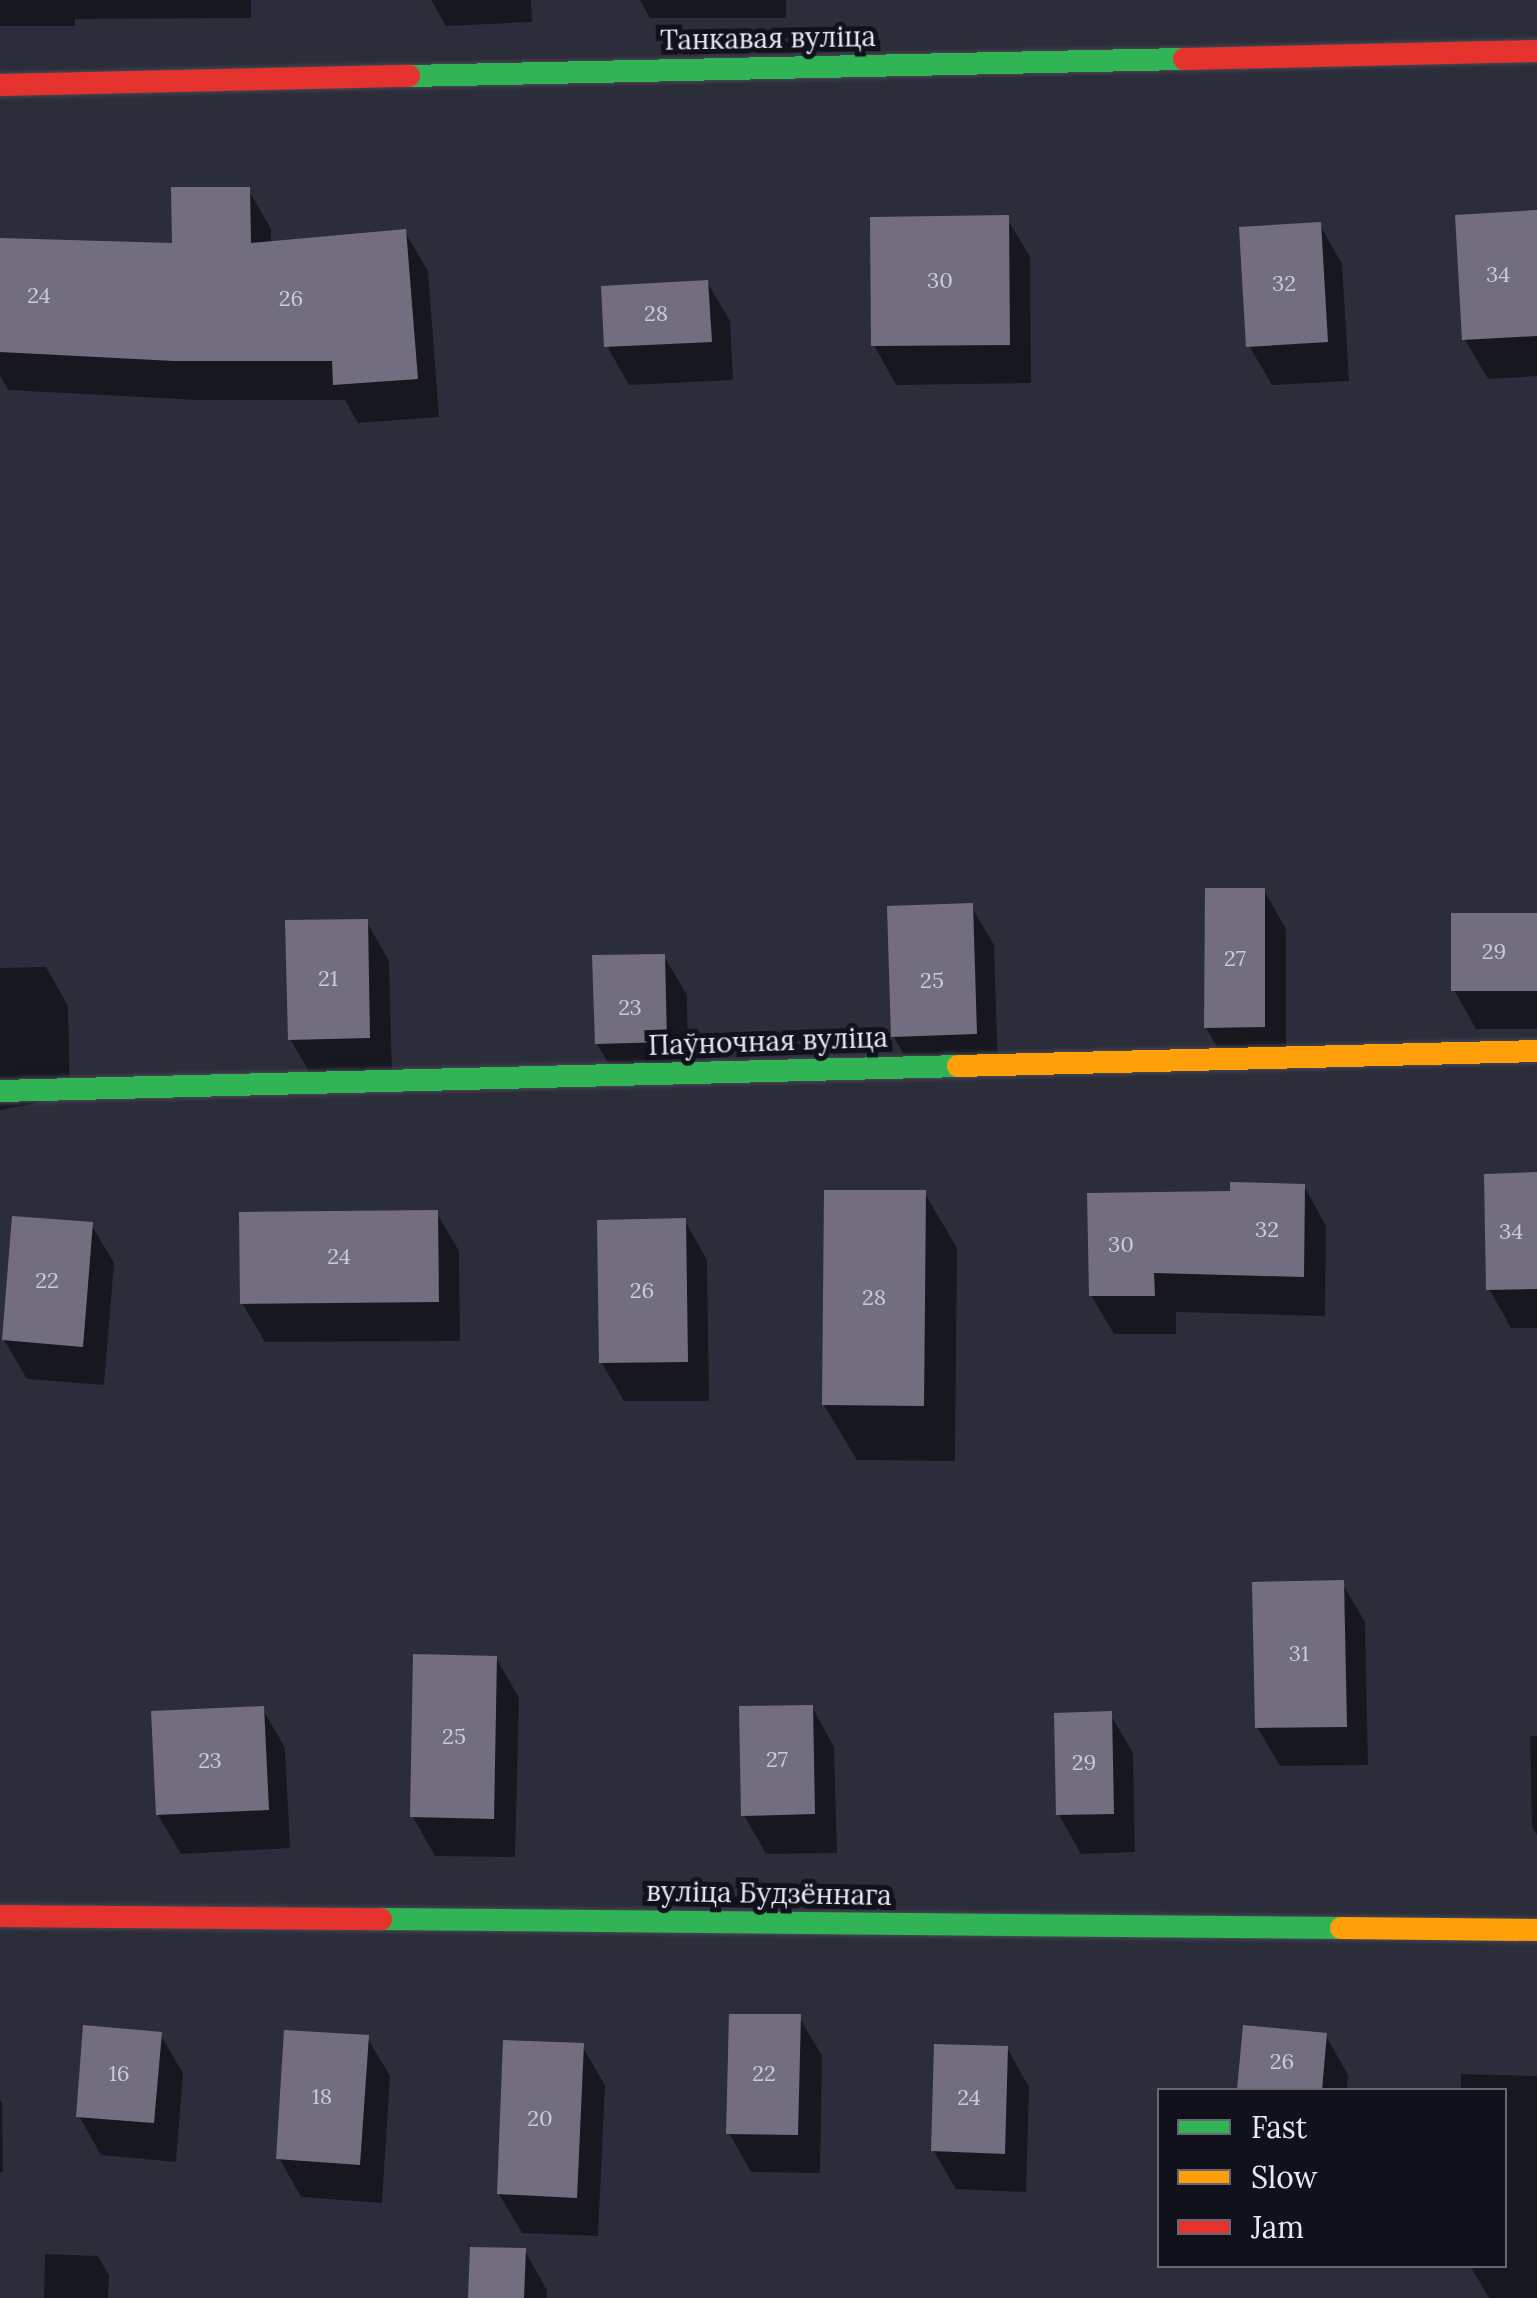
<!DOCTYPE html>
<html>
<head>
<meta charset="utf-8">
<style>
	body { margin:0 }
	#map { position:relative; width:1537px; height:2298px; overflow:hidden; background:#2c2d3a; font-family:Lora,serif }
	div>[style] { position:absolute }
	.shadow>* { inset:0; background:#0007 }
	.building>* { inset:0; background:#736e7f }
	.roads { filter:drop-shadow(0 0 2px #474854) drop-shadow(0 0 2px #474854) }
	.fast>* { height:22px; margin:-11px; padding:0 11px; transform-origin:11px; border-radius:11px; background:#30b455 }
	.slow>* { height:22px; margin:-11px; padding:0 11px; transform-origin:11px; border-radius:11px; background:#ff9f0a }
	.jam>* { height:22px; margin:-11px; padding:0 11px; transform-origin:11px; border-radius:11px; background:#e5322d }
	span { translate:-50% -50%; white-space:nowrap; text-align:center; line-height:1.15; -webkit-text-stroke:10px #11111c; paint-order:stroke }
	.number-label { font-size:22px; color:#c9cada }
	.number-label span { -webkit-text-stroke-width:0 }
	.street-label { font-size:28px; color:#e6e8f8 }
	.legend { position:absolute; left:1157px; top:2088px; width:350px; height:180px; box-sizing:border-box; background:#11111c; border:2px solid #666774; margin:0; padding:12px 18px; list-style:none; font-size:30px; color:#e6e8f8 }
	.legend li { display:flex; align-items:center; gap:20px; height:50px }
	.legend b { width:50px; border:2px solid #666774 }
</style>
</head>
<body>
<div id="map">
	<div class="shadow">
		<i style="clip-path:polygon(0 0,251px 0,251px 18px,75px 19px,75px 26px,0 26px)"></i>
		<i style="clip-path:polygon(431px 0,531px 0,532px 22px,446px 26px)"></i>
		<i style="clip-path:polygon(640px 0,786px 0,786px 18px,650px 18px)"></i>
		<i style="clip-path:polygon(248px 189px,271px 229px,271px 244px,405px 232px,428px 271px,439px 417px,358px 423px,345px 400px,197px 400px,8px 390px,0 375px,0 240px,174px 246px)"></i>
		<i style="clip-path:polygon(1537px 213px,1537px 376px,1488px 379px,1465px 340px)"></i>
		<i style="clip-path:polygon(1007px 218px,1030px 257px,1031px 383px,896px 385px,874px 345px)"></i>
		<i style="clip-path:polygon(1320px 225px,1342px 264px,1349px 381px,1272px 385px,1249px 346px)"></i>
		<i style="clip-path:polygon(707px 282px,730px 321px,733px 380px,629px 385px,607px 346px)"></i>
		<i style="clip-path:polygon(1264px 890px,1286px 929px,1286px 1065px,1229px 1067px,1206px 1028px)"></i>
		<i style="clip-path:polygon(971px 906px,994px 945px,998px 1073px,916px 1075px,893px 1036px)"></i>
		<i style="clip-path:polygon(1537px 916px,1537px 1029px,1476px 1029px,1454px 990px)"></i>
		<i style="clip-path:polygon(367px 922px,389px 961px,392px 1076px,313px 1078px,290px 1039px)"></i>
		<i style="clip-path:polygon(664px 956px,687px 995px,688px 1081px,620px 1083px,597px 1044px)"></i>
		<i style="clip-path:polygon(46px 967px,68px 1006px,70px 1097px,0 1110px,0 968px)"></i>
		<i style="clip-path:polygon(1537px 1175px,1537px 1328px,1511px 1328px,1489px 1289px)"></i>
		<i style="clip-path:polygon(1304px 1186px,1326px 1226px,1325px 1316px,1176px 1312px,1176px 1334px,1114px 1334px,1091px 1295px,1232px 1194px)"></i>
		<i style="clip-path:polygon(924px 1192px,957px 1248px,955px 1461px,857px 1460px,824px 1405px)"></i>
		<i style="clip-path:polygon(436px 1212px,459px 1251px,460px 1341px,265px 1342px,242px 1303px)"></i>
		<i style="clip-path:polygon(685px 1221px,707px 1260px,709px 1401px,624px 1401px,601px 1362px)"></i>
		<i style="clip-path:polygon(91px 1224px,114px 1263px,104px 1385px,27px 1379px,4px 1340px)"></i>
		<i style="clip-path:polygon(1342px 1583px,1365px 1622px,1368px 1765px,1280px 1766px,1257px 1727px)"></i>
		<i style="clip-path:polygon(496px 1658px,519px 1698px,515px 1857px,435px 1856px,413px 1817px)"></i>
		<i style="clip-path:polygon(812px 1707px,834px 1747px,837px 1853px,766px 1854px,744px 1815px)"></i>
		<i style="clip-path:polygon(262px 1708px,285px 1748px,290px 1848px,181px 1854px,158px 1815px)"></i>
		<i style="clip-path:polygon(1110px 1714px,1133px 1753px,1135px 1852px,1081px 1854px,1059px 1815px)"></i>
		<i style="clip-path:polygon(1530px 1736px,1537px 1736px,1537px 1835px,1532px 1827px)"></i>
		<i style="clip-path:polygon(799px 2017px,822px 2056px,820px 2173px,751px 2172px,729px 2133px)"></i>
		<i style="clip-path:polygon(1245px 2028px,1326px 2036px,1348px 2075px,1347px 2090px,1239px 2090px)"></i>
		<i style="clip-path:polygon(160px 2034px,183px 2073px,176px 2162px,101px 2155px,79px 2116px)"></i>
		<i style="clip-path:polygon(367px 2037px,390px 2076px,382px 2203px,301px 2197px,279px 2158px)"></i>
		<i style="clip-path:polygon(582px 2046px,605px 2085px,598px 2236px,522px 2233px,499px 2194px)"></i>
		<i style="clip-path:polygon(1007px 2048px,1029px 2087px,1026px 2192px,956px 2189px,933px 2150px)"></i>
		<i style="clip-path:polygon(1461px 2074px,1537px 2076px,1537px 2298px,1489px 2298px,1470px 2266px,1504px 2266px,1504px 2090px,1461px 2090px)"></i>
		<i style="clip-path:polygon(0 2100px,2px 2103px,3px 2172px,0 2172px)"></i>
		<i style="clip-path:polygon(525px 2251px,547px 2290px,547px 2298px,471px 2298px)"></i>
		<i style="clip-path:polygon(45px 2254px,98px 2256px,109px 2275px,108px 2298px,44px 2298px)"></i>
	</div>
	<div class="building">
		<i style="clip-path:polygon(171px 187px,250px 187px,251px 243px,406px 229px,418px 379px,333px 385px,332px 361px,174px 361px,0 352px,0 238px,172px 243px)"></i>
		<i style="clip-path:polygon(1537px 210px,1537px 336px,1462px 340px,1455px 215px)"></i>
		<i style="clip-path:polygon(1009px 215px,1010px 345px,871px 346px,870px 217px)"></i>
		<i style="clip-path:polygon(1321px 222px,1328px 342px,1246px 347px,1239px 227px)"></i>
		<i style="clip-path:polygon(708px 280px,712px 342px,604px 347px,601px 286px)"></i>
		<i style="clip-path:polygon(1205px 888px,1265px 888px,1265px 1027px,1204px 1028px)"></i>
		<i style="clip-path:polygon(973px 903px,977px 1034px,891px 1037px,887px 906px)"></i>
		<i style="clip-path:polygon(1451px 913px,1537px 913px,1537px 991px,1451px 991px)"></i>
		<i style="clip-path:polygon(368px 919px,370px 1038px,288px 1040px,285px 920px)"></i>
		<i style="clip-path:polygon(665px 954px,667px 1042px,595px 1044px,592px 955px)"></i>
		<i style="clip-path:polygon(1537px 1172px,1537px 1289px,1486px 1290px,1484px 1174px)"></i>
		<i style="clip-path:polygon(1230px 1182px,1305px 1184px,1304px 1277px,1154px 1273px,1155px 1296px,1089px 1296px,1087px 1193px,1230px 1191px)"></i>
		<i style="clip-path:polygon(824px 1190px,926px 1190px,924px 1406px,822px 1405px)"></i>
		<i style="clip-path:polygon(438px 1210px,439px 1302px,240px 1304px,239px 1212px)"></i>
		<i style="clip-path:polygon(12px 1216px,93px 1222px,83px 1347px,2px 1340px)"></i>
		<i style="clip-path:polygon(686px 1218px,688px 1362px,599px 1363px,597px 1220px)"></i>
		<i style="clip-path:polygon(1344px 1580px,1347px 1727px,1255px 1728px,1252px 1582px)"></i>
		<i style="clip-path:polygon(413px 1654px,497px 1656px,494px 1819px,410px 1817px)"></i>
		<i style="clip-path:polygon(813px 1705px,815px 1814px,741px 1816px,739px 1706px)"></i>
		<i style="clip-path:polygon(264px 1706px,269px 1810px,156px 1815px,151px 1711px)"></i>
		<i style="clip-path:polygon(1112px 1711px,1114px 1814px,1056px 1815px,1054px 1713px)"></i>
		<i style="clip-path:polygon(729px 2014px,801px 2014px,798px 2135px,726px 2134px)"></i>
		<i style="clip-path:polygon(83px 2025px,162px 2032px,154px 2123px,76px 2117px)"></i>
		<i style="clip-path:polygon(1243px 2025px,1327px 2033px,1322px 2090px,1237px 2090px)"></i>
		<i style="clip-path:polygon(284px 2030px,369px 2035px,360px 2165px,276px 2159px)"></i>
		<i style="clip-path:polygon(503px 2040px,584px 2043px,577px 2198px,497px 2194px)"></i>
		<i style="clip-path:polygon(934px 2044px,1008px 2046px,1005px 2154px,931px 2151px)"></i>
		<i style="clip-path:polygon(470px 2247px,526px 2248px,524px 2298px,468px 2298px)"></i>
	</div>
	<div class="roads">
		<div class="fast">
			<i style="left:409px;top:76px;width:775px;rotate:-1.26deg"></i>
			<i style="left:0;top:1091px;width:958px;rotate:-1.49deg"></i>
			<i style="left:381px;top:1919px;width:960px;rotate:0.54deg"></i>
		</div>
		<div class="slow">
			<i style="left:958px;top:1066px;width:579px;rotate:-1.48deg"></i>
			<i style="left:1341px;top:1928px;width:196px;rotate:0.6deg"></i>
		</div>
		<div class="jam">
			<i style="left:1184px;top:59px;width:353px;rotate:-1.3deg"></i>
			<i style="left:0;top:85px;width:409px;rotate:-1.3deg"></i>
			<i style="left:0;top:1916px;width:381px;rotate:0.5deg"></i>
		</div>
	</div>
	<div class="number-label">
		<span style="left:1498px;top:275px">34</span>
		<span style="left:940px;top:281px">30</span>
		<span style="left:1284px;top:284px">32</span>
		<span style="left:39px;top:296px">24</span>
		<span style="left:291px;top:299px">26</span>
		<span style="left:656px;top:314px">28</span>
		<span style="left:1494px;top:952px">29</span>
		<span style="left:1235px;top:959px">27</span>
		<span style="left:328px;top:979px">21</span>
		<span style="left:932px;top:981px">25</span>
		<span style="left:630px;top:1008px">23</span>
		<span style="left:1267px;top:1230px">32</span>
		<span style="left:1511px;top:1232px">34</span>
		<span style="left:1121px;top:1245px">30</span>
		<span style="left:339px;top:1257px">24</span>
		<span style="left:47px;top:1281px">22</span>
		<span style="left:642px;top:1291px">26</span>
		<span style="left:874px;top:1298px">28</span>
		<span style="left:1299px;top:1654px">31</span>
		<span style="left:454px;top:1737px">25</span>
		<span style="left:777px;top:1760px">27</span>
		<span style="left:210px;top:1761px">23</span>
		<span style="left:1084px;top:1763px">29</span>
		<span style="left:1282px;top:2062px">26</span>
		<span style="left:119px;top:2074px">16</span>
		<span style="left:764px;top:2074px">22</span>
		<span style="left:322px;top:2097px">18</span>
		<span style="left:969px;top:2098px">24</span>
		<span style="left:540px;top:2119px">20</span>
	</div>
	<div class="street-label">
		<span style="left:768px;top:38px;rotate:-1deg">Танкавая вуліца</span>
		<span style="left:768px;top:1041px;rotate:-2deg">Паўночная вуліца</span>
		<span style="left:769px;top:1893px;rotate:1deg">вуліца Будзённага</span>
	</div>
	<ul class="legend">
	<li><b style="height:12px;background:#30b455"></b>Fast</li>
	<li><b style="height:12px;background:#ff9f0a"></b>Slow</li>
	<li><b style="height:12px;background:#e5322d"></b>Jam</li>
	</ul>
</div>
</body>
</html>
